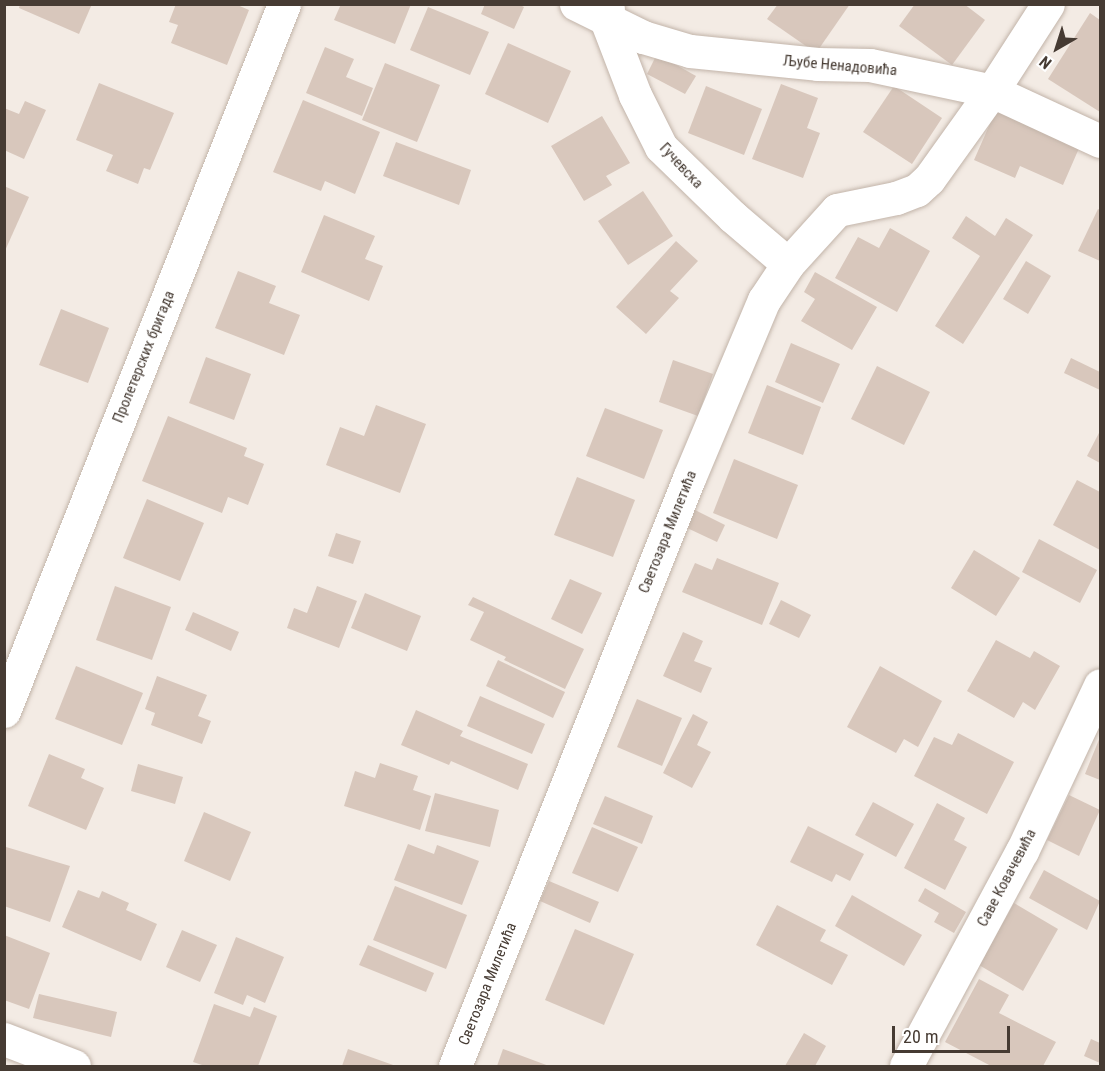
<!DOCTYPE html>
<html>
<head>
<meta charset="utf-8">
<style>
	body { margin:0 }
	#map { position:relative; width:1105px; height:1071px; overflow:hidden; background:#f3ebe4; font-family:"Roboto Condensed",sans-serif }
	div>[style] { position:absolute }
	.building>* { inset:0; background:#d8c7bc }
	.roads { filter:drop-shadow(0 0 2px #c2b4a9) drop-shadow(0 0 2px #c2b4a9) }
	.minor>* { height:33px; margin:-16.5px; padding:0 16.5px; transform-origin:16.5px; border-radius:16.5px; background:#fff }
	span { translate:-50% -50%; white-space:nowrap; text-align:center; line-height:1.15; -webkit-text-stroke:5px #fff; paint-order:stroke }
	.street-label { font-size:15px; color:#463b33 }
	.frame { position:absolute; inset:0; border:6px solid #463b33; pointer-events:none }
	.north { position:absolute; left:1027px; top:18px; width:60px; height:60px; -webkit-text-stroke:4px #fff; paint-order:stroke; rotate:219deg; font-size:16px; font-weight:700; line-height:24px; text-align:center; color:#463b33 }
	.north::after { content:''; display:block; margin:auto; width:21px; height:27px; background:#463b33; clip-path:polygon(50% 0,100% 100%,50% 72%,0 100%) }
	.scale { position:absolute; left:892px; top:1026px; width:118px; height:27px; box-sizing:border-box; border:3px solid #463b33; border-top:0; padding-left:8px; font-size:18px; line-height:21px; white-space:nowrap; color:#463b33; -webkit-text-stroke:4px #fff; paint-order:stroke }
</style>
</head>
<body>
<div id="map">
	<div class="building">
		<i style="clip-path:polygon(20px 4px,92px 4px,79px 34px,19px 8px)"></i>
		<i style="clip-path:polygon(176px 4px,235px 4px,249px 10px,227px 65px,171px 43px,178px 25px,169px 22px)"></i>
		<i style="clip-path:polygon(341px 4px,411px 4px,395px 44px,334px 20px)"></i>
		<i style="clip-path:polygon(485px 4px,518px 4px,524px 7px,514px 29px,481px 14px)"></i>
		<i style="clip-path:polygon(778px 4px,850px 4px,816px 53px,767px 19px)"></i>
		<i style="clip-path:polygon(915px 4px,964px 4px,985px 20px,952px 65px,899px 26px)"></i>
		<i style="clip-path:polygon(428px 7px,489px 32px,470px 75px,410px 50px)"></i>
		<i style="clip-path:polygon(1090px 13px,1100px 20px,1100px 112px,1048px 79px)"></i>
		<i style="clip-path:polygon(508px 43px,571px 71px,548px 123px,485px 94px)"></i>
		<i style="clip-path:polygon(325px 47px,354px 59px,346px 77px,373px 88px,362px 116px,306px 93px)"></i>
		<i style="clip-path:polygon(657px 54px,696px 76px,685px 94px,647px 74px)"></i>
		<i style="clip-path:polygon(385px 63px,440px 85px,417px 142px,362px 120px)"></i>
		<i style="clip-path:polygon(99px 83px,174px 113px,150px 170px,144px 168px,138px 184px,106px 171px,113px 155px,76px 140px)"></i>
		<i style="clip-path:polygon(781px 84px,818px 98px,807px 128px,820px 133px,803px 178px,752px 159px)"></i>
		<i style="clip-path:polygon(706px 86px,762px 109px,744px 155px,688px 133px)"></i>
		<i style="clip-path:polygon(894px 86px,942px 118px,912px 164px,863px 132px)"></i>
		<i style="clip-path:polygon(303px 100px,380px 132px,355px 194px,325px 181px,321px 191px,273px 172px)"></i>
		<i style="clip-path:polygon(25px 101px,46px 110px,24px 159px,4px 150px,4px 108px,19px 114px)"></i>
		<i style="clip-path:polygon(996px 110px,1080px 146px,1063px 185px,1020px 166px,1015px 178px,974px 160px)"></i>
		<i style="clip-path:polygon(602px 116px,630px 163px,606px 176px,612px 185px,584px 201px,551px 146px)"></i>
		<i style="clip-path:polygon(396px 142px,471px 170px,459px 205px,383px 176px)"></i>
		<i style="clip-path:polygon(4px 186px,29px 197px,4px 253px)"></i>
		<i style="clip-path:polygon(643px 191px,673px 236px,628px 265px,598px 221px)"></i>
		<i style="clip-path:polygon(1098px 209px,1100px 210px,1100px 261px,1078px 251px)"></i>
		<i style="clip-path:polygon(324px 215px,375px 236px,365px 259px,383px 266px,369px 301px,301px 272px)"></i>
		<i style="clip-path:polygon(966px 216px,995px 236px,1006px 218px,1033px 235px,963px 344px,935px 326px,980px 256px,952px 238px)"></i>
		<i style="clip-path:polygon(890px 228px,930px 251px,897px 312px,835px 278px,858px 237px,879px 248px)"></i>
		<i style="clip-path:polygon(676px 241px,698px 261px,670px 291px,679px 298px,646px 334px,616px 307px)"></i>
		<i style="clip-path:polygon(1026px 261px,1051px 276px,1028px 314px,1003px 299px)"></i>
		<i style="clip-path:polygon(238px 271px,276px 286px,269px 303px,300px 315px,284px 355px,215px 328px)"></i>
		<i style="clip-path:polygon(815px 272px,877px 307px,852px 350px,801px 321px,815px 299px,804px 292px)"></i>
		<i style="clip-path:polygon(61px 309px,109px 328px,88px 383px,39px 365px)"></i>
		<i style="clip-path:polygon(791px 343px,840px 364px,823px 403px,775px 382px)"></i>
		<i style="clip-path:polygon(206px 357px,251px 374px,234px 420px,189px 403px)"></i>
		<i style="clip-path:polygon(1071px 358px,1100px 372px,1100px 390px,1064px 373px)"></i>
		<i style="clip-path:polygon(673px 360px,713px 374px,698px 416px,659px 402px)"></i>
		<i style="clip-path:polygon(877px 366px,930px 392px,904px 445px,851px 419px)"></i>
		<i style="clip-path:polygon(767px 385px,821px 407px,803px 455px,748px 433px)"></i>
		<i style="clip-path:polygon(376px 405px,426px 424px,400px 493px,326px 465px,340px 427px,364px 436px)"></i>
		<i style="clip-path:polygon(605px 408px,663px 430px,644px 479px,586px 456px)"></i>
		<i style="clip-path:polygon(168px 416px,247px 448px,244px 456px,264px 464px,248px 505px,228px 497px,222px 513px,142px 481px)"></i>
		<i style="clip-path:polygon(1100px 431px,1100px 463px,1087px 456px)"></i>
		<i style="clip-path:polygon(734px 459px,798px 485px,777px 539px,713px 513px)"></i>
		<i style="clip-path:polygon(577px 477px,635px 500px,613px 557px,554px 535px)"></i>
		<i style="clip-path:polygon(1077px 480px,1100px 492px,1100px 550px,1053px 525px)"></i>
		<i style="clip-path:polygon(147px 499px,204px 523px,180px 581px,123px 558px)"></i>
		<i style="clip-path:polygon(693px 509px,725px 525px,717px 542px,685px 527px)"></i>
		<i style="clip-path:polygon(336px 533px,361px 541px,353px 564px,328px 556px)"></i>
		<i style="clip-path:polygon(1039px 539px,1097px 570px,1080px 603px,1022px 572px)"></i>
		<i style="clip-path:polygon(974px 550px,1020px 578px,996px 616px,951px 588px)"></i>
		<i style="clip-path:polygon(717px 558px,779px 583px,762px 625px,682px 592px,695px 563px,712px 570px)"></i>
		<i style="clip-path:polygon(570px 579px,602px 593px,582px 634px,551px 619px)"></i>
		<i style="clip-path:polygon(115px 586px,171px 607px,152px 660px,96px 640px)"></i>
		<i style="clip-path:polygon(317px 586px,357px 601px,339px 648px,287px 628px,294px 608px,307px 613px)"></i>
		<i style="clip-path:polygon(365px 593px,421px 616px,407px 651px,351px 628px)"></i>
		<i style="clip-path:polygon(473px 597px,584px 649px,565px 689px,504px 660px,506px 657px,470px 640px,484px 612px,468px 605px)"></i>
		<i style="clip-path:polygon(781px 600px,811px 615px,799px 638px,769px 624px)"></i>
		<i style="clip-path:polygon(193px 612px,239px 632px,231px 651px,185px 630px)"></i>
		<i style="clip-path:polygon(683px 632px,703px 641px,694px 661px,712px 668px,701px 693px,663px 676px)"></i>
		<i style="clip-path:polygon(996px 640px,1030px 658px,1034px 651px,1060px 666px,1035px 710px,1023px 702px,1014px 718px,967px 691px)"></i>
		<i style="clip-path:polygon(498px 660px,565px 692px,553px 718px,486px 686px)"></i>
		<i style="clip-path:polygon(76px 666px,143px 693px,122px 745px,55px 719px)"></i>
		<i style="clip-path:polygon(880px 666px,942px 701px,918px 747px,904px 739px,896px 753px,847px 727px)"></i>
		<i style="clip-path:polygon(157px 676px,207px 695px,198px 716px,211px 721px,202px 744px,151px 725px,155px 713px,145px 709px)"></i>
		<i style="clip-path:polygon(480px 696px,545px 724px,532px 754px,467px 726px)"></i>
		<i style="clip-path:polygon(637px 699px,682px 718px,662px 766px,617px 747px)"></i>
		<i style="clip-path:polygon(416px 710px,463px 731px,460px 736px,528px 764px,518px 790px,451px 761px,449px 765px,401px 745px)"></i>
		<i style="clip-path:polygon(693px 714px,708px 722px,697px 745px,711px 752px,692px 788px,663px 773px)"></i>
		<i style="clip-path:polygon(958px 733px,1014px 762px,987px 814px,914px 776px,934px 737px,952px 745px)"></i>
		<i style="clip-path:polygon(1100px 737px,1100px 780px,1085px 774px)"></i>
		<i style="clip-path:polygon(49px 754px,85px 769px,81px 778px,104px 788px,86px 830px,28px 806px)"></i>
		<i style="clip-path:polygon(380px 763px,418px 776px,413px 790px,431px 796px,420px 830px,344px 806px,355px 771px,375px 778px)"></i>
		<i style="clip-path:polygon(138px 764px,183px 777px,175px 804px,131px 791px)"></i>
		<i style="clip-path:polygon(435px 793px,499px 810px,490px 847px,425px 831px)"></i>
		<i style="clip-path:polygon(1069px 795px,1100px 810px,1079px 856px,1047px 840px)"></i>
		<i style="clip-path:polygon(605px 796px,653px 816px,642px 844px,593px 824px)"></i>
		<i style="clip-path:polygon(873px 802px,914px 824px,896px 857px,855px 835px)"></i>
		<i style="clip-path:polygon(937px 803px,965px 818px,954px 840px,967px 847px,945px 890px,904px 868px)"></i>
		<i style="clip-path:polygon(204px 812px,251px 832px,230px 881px,184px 861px)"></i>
		<i style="clip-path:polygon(808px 826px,864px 854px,850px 881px,836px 874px,832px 882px,790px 862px)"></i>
		<i style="clip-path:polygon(592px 827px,638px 847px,618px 892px,572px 873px)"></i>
		<i style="clip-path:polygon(408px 844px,434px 854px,437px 845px,479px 861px,462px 905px,394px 880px)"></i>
		<i style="clip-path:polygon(6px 847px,70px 866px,50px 922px,4px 906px)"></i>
		<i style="clip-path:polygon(1044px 870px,1100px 901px,1087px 930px,1029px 898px)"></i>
		<i style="clip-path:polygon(549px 881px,599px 902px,590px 923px,540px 901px)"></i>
		<i style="clip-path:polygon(395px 886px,467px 915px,446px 969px,373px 940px)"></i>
		<i style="clip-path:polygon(925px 888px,966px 912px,954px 933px,934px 922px,939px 913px,918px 901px)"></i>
		<i style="clip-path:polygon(78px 890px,99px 898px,102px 891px,129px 903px,126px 910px,157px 924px,141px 961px,62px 927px)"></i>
		<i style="clip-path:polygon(852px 895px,922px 935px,904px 966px,835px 926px)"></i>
		<i style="clip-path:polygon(1014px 903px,1058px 929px,1023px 991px,979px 965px)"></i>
		<i style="clip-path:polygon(777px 905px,826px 930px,820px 941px,848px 955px,832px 985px,756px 945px)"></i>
		<i style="clip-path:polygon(575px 929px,634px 954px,604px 1025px,545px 1000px)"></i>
		<i style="clip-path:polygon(182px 930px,217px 945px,200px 982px,166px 967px)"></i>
		<i style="clip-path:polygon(4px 935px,50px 953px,29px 1009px,4px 1000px)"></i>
		<i style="clip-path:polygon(236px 937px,284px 957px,265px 1003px,247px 995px,243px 1005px,214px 993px)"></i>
		<i style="clip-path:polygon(368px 945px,434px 973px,426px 992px,359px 965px)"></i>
		<i style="clip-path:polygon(979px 979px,1009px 995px,999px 1013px,1056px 1042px,1043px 1066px,991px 1066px,945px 1042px)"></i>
		<i style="clip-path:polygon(39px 994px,117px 1012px,111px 1037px,33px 1018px)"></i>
		<i style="clip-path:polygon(214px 1004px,250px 1017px,254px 1007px,277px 1016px,258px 1066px,205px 1066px,193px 1062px)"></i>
		<i style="clip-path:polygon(804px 1033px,826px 1046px,815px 1066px,785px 1066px)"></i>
		<i style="clip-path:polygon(1091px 1039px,1100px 1043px,1100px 1063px,1084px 1056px)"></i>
		<i style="clip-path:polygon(348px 1049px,396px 1066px,342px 1066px)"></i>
		<i style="clip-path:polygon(503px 1049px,549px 1066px,497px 1066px)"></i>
	</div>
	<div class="roads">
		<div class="minor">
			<i style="left:576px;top:4px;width:75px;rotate:26.2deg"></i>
			<i style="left:643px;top:37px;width:49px;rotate:16.6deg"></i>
			<i style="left:690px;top:51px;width:128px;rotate:5.8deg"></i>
			<i style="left:817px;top:64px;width:53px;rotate:1.1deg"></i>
			<i style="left:870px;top:65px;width:125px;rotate:12deg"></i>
			<i style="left:992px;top:91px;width:119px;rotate:24.8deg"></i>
			<i style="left:608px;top:9px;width:13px;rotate:94deg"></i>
			<i style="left:607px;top:22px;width:78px;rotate:69deg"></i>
			<i style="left:635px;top:95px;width:58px;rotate:63.4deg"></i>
			<i style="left:661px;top:147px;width:100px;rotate:44.2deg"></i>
			<i style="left:733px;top:217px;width:72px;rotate:40.5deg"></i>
			<i style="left:4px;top:711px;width:760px;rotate:-68.39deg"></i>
			<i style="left:4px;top:1039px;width:75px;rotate:21.1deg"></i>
			<i style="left:455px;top:1066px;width:633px;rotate:-68.3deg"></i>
			<i style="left:689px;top:478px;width:193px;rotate:-67.2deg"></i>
			<i style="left:764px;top:300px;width:43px;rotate:-56.3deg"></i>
			<i style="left:788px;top:264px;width:73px;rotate:-47.8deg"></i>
			<i style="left:837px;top:210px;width:60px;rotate:-11.5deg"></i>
			<i style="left:896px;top:198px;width:22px;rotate:-21deg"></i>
			<i style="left:917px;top:190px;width:16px;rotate:-43deg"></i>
			<i style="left:929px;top:179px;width:108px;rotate:-54.4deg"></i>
			<i style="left:992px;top:91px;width:103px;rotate:-57.2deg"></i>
			<i style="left:906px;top:1066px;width:244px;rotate:-61.7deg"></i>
			<i style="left:1022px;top:851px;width:183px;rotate:-64.8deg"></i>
		</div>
	</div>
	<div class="street-label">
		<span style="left:840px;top:66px;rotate:5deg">Љубе Ненадовића</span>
		<span style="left:681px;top:166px;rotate:47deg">Гучевска</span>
		<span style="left:144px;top:357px;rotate:-68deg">Пролетерских бригада</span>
		<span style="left:668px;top:532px;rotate:-68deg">Светозара Милетића</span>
		<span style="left:1007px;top:878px;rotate:-62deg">Саве Ковачевића</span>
		<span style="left:488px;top:984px;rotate:-68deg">Светозара Милетића</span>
	</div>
	<div class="frame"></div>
	<div class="north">N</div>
	<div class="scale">20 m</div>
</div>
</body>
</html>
